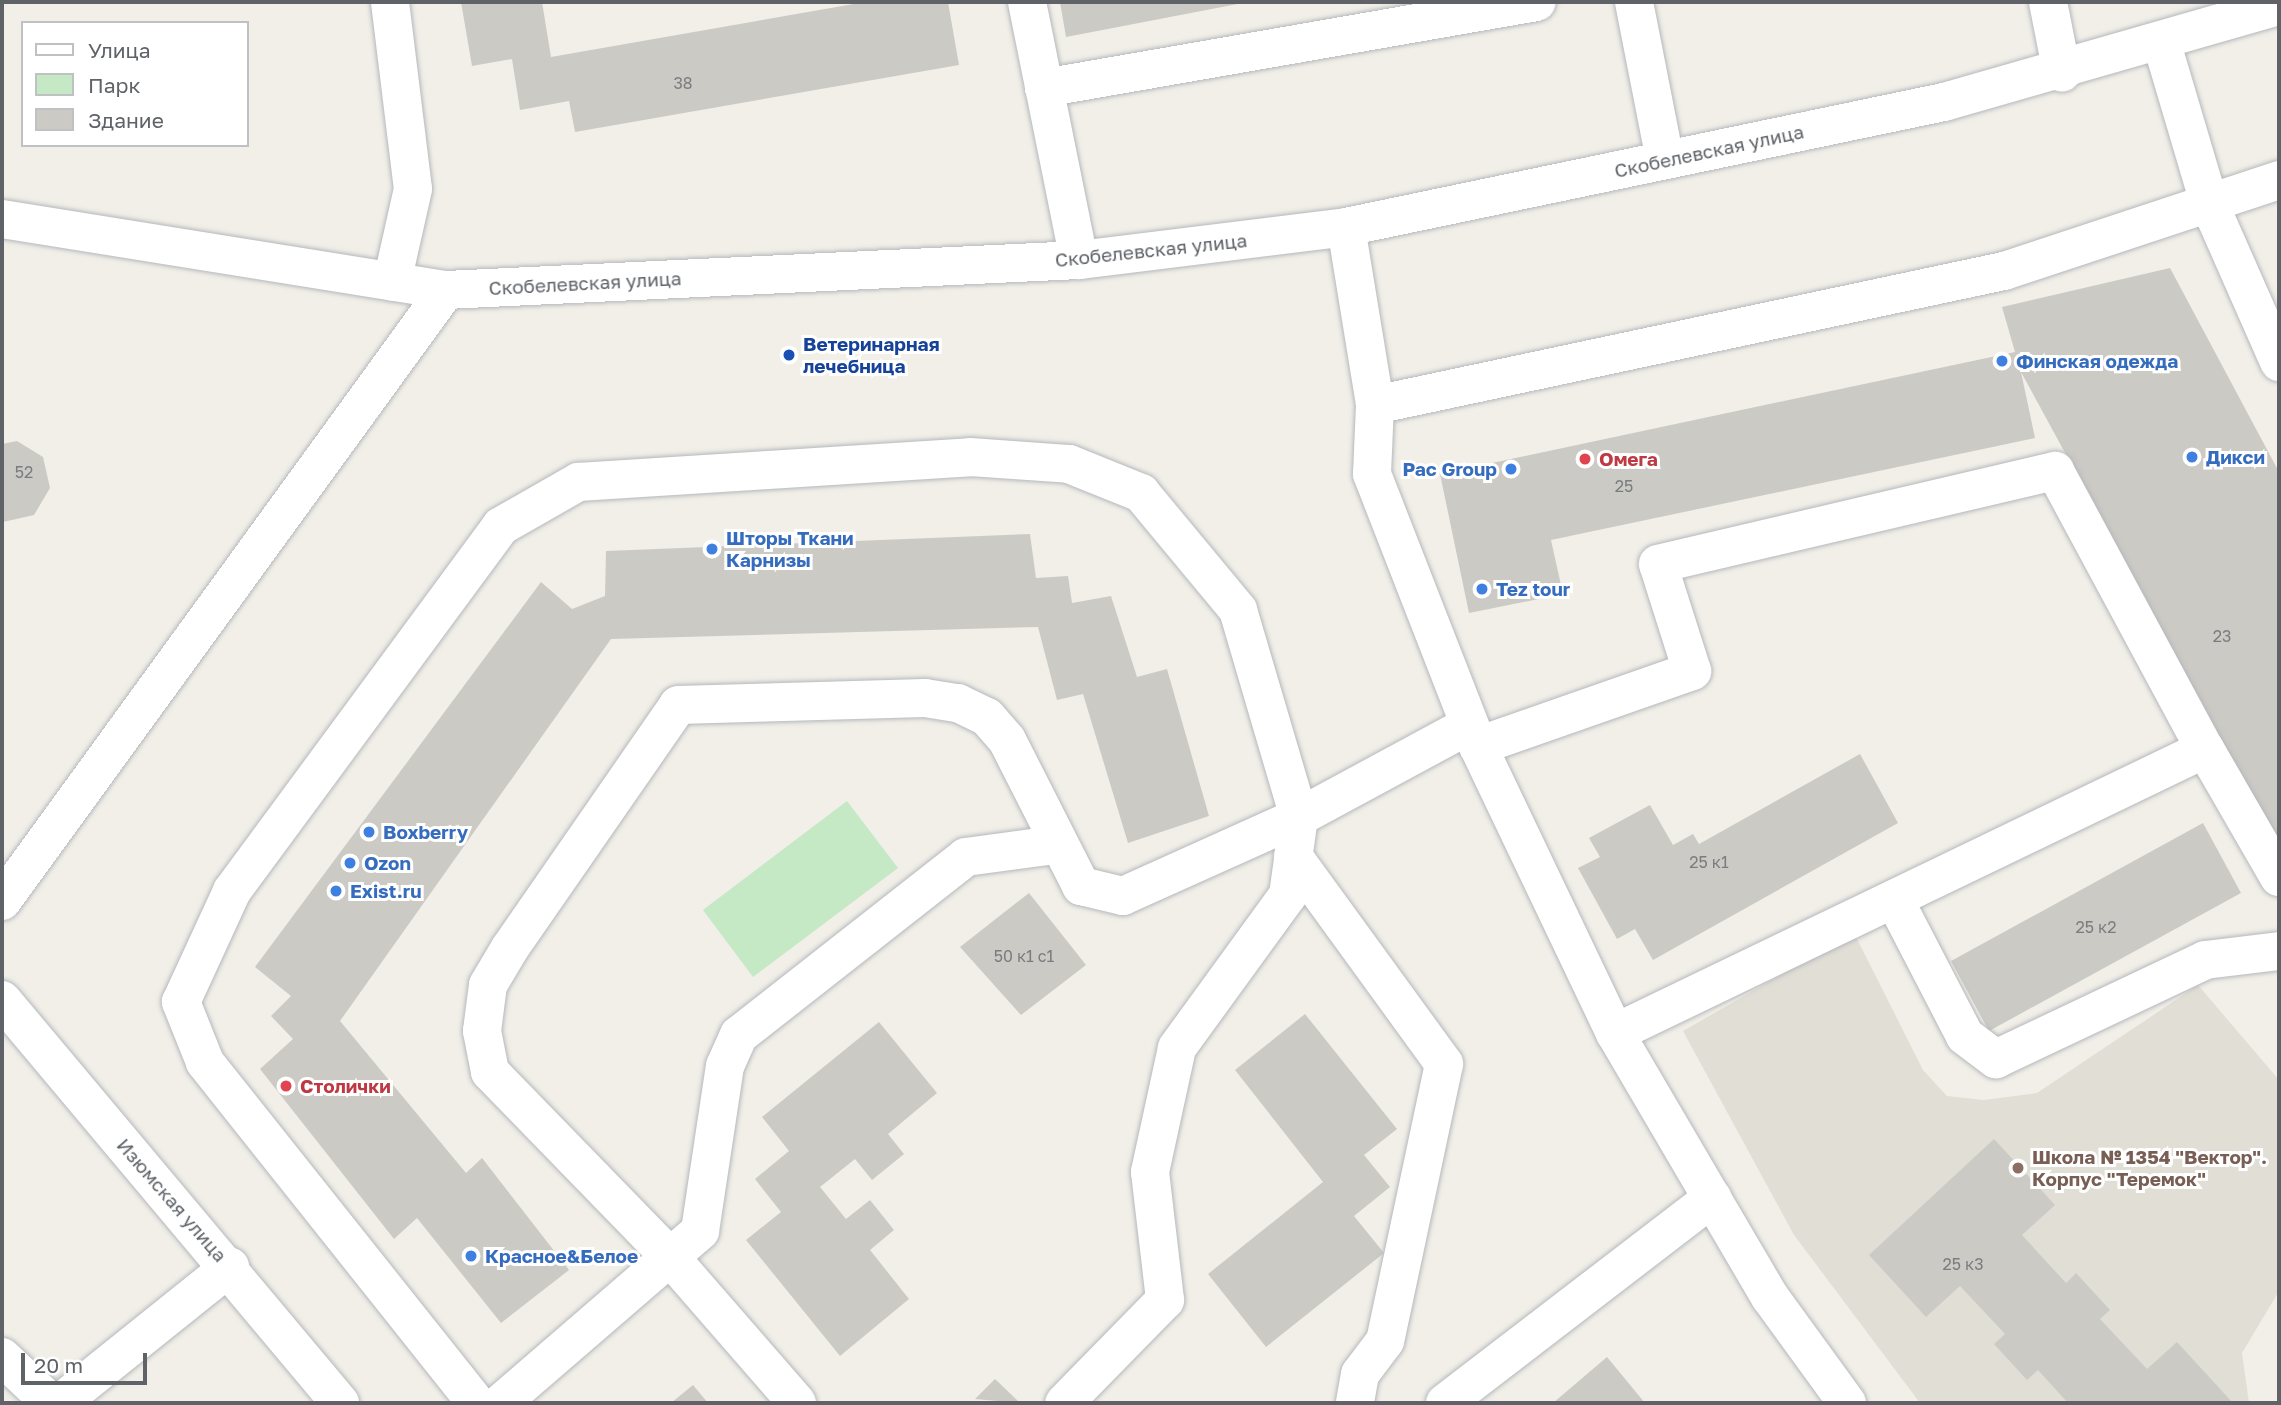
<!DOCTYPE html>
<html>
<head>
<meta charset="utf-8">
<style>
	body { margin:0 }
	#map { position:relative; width:2281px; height:1405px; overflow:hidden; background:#f1efe8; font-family:"Golos Text",sans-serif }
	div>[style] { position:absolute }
	.education>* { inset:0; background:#e1ded6 }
	.green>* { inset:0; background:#c5e8c5 }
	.building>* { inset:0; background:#cccac5 }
	.roads { filter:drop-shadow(0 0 2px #b5b8bc) drop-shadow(0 0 2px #b5b8bc) }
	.minor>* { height:38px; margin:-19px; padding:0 19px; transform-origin:19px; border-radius:19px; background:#fff }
	.dots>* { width:19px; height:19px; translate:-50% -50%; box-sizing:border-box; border:4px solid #fff; border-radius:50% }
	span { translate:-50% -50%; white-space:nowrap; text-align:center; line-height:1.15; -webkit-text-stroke:6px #fff; paint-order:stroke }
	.number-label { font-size:16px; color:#7a7d7f }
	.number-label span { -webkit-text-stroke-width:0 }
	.street-label { font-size:19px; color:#5f6368 }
	.transit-label { font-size:19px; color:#164399; font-weight:700 }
	.left { translate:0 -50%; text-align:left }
	.shop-label { font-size:19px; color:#366cbe; font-weight:700 }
	.right { translate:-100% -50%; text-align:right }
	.health-label { font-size:19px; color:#be3a42; font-weight:700 }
	.education-label { font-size:19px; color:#785e54; font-weight:700 }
	.frame { position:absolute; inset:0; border:4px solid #5f6368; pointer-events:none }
	.legend { position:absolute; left:21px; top:21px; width:228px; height:126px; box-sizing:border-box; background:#fff; border:2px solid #bfc1c3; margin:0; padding:9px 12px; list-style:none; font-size:21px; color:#5f6368 }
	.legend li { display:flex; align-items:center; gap:14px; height:35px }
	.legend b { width:35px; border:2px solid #bfc1c3 }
	.scale { position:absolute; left:21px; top:1353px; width:126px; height:32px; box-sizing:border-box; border:4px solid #5f6368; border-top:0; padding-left:9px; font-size:21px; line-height:24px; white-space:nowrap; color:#5f6368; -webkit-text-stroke:5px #fff; paint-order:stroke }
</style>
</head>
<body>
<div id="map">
	<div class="education">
		<i style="clip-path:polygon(1854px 933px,1923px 1070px,1947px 1096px,1984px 1100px,2037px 1093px,2198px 985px,2279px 1080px,2279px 1291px,2242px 1353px,2249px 1403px,1920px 1403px,1794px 1235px,1683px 1031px)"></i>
	</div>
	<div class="green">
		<i style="clip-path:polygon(847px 801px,898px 868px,753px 977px,703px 910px)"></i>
	</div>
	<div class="building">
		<i style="clip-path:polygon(461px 2px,542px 2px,551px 57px,865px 2px,948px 2px,959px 65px,575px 132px,569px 101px,520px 110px,512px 59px,472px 66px)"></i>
		<i style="clip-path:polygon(1060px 2px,1243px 2px,1243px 3px,1066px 37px)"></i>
		<i style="clip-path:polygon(2170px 268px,2279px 472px,2279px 845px,2021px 372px,2035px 438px,1551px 540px,1563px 594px,1469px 613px,1440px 474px,2015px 352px,2002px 307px)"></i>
		<i style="clip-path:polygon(17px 441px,43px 457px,50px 488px,34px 515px,3px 522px,2px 444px)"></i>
		<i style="clip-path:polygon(1030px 534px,1036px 578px,1068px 576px,1072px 603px,1111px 596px,1137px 677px,1167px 669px,1209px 816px,1128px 843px,1083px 694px,1057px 700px,1038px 627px,611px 639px,340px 1021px,466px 1173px,482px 1158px,569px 1270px,501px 1323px,417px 1218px,394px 1239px,260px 1069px,293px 1039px,271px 1016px,291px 996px,255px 967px,541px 582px,572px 609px,605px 596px,606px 551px)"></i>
		<i style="clip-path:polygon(1860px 754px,1898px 823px,1653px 960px,1635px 929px,1617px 939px,1578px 868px,1600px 857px,1589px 838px,1650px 805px,1673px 845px,1693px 834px,1699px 844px)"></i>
		<i style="clip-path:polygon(2203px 823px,2241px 893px,1989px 1031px,1951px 961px)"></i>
		<i style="clip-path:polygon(1029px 893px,1086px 965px,1021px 1015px,960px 947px)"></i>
		<i style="clip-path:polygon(1305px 1014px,1397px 1129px,1364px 1155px,1390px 1187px,1354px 1216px,1384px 1253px,1266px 1347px,1208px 1274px,1323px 1182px,1235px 1070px)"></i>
		<i style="clip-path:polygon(879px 1022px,937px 1093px,888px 1134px,904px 1154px,872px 1180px,855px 1159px,820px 1187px,846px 1219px,870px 1200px,894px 1230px,870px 1250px,909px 1299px,840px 1356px,746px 1240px,781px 1212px,755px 1179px,789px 1151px,762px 1117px)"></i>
		<i style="clip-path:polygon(1994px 1139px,2055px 1205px,2022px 1235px,2066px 1283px,2076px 1273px,2110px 1310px,2100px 1319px,2147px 1369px,2177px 1342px,2233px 1403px,2068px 1403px,2038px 1370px,2027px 1380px,1994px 1344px,2005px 1334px,1960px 1286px,1926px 1317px,1869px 1255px)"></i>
		<i style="clip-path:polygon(1607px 1357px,1645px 1403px,1553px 1403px)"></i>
		<i style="clip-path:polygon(995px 1379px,1020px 1403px,975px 1399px)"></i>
		<i style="clip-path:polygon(693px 1385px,708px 1403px,671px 1403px)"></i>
	</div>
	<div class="roads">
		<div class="minor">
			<i style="left:390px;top:2px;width:188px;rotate:83deg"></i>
			<i style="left:413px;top:189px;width:95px;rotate:102.7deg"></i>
			<i style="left:1027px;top:2px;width:263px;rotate:78.6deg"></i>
			<i style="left:1634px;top:2px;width:161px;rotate:78.9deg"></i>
			<i style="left:2048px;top:2px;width:72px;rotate:78.8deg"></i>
			<i style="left:2162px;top:44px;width:166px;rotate:73.5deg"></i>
			<i style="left:2209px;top:203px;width:174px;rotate:66.2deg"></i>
			<i style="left:1044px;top:88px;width:500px;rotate:-9.9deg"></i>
			<i style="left:2px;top:219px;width:450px;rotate:9.1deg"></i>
			<i style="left:446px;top:290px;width:634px;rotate:-2.71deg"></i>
			<i style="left:1079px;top:260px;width:269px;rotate:-7deg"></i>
			<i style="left:1346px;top:227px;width:611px;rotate:-11.81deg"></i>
			<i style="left:1944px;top:102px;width:348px;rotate:-16deg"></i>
			<i style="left:1346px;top:227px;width:180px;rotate:80.7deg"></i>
			<i style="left:1375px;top:405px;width:69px;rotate:92.5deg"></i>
			<i style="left:1372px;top:474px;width:292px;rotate:68.7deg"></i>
			<i style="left:1478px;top:746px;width:318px;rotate:64.5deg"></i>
			<i style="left:1615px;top:1033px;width:306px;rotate:59.6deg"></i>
			<i style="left:1770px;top:1297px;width:131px;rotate:54deg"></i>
			<i style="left:1375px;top:405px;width:643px;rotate:-12.03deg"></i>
			<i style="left:2004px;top:271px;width:290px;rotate:-18.3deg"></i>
			<i style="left:1478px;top:746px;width:227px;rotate:-19.3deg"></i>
			<i style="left:1692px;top:671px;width:112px;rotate:-107.6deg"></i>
			<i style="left:1658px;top:564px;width:408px;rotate:-13.2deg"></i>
			<i style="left:2055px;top:471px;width:316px;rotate:61.7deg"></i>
			<i style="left:2205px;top:749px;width:655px;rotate:154.3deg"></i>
			<i style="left:2205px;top:749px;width:148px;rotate:60deg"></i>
			<i style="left:1293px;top:856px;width:257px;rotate:54deg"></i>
			<i style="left:1444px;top:1064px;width:283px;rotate:102deg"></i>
			<i style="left:1385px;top:1341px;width:41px;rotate:127.1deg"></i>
			<i style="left:1360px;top:1374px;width:29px;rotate:100deg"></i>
			<i style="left:1894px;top:899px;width:154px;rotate:62.6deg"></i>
			<i style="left:1965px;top:1036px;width:39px;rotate:37deg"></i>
			<i style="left:1996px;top:1059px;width:231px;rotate:-25.3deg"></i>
			<i style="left:2205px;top:960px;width:75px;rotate:-6.9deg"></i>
			<i style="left:2px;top:901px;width:755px;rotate:-53.99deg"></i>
			<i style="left:2px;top:1000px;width:526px;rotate:50.01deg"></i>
			<i style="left:2px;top:1357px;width:67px;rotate:43.2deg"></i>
			<i style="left:60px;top:1403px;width:218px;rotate:-38.7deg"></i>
			<i style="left:476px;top:1403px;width:436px;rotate:-128.5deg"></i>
			<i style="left:205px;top:1062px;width:65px;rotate:-111.8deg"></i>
			<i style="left:181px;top:1002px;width:122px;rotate:-65.3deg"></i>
			<i style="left:232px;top:891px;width:453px;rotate:-53.6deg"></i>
			<i style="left:501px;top:526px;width:89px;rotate:-29.7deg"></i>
			<i style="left:578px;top:482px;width:393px;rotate:-3.6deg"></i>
			<i style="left:970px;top:457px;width:99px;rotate:4deg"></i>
			<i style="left:1069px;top:464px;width:78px;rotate:21.9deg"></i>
			<i style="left:1141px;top:493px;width:152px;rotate:50.3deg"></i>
			<i style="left:1238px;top:610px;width:216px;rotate:73.6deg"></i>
			<i style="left:1299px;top:817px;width:79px;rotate:98deg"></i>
			<i style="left:1288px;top:895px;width:189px;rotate:126deg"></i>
			<i style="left:1177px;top:1048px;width:127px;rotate:102.3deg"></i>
			<i style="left:1150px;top:1172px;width:129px;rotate:83.3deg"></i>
			<i style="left:1165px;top:1300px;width:144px;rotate:134.4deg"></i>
			<i style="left:501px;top:1403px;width:263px;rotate:-40.8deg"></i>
			<i style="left:700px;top:1231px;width:167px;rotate:-81.4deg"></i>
			<i style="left:725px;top:1066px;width:34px;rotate:-66deg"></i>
			<i style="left:739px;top:1035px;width:288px;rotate:-38.1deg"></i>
			<i style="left:966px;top:857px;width:90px;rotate:-7.7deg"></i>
			<i style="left:797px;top:1403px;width:194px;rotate:-131deg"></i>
			<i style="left:670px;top:1257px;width:258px;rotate:-134.2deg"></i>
			<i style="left:490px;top:1072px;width:42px;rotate:-101deg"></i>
			<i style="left:482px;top:1031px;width:46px;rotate:-82.6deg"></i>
			<i style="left:488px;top:985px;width:43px;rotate:-59.3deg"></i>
			<i style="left:510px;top:948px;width:295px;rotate:-55.3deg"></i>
			<i style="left:678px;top:705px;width:247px;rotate:-1.6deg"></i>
			<i style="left:925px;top:698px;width:33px;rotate:9deg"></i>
			<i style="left:958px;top:703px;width:32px;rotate:26deg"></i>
			<i style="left:987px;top:717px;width:30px;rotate:49deg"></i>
			<i style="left:1007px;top:740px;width:164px;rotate:63.1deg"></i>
			<i style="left:1081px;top:886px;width:43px;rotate:13.4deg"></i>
			<i style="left:1123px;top:896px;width:193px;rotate:-24.2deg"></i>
			<i style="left:1299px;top:817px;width:193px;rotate:-28.4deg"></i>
			<i style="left:1445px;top:1403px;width:337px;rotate:-37.5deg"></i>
		</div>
	</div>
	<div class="dots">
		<i style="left:789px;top:355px;background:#1a4fb4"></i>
		<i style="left:2002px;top:361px;background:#3f7fe0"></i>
		<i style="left:2192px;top:457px;background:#3f7fe0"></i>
		<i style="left:1585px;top:459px;background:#e0444e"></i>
		<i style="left:1511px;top:469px;background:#3f7fe0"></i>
		<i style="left:712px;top:549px;background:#3f7fe0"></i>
		<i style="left:1482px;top:589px;background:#3f7fe0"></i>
		<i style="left:369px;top:832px;background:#3f7fe0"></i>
		<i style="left:350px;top:863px;background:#3f7fe0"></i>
		<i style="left:336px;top:891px;background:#3f7fe0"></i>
		<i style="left:286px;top:1086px;background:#e0444e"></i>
		<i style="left:2018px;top:1168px;background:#8d6e63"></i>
		<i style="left:471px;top:1256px;background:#3f7fe0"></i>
	</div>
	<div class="number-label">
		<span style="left:683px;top:83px">38</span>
		<span style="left:24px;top:472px">52</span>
		<span style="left:1624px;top:486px">25</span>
		<span style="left:2222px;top:636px">23</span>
		<span style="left:1709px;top:862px">25 к1</span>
		<span style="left:2096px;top:927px">25 к2</span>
		<span style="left:1024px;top:956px">50 к1 с1</span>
		<span style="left:1963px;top:1264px">25 к3</span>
	</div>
	<div class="street-label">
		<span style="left:1709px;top:151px;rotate:-12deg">Скобелевская улица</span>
		<span style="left:1151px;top:250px;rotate:-6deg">Скобелевская улица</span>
		<span style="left:585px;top:283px;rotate:-3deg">Скобелевская улица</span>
		<span style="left:172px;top:1200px;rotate:49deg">Изюмская улица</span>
	</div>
	<div class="transit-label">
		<span class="left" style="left:803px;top:355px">Ветеринарная<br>лечебница</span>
	</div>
	<div class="shop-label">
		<span class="left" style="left:2016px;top:361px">Финская одежда</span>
		<span class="left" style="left:2206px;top:457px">Дикси</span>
		<span class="right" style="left:1497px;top:469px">Pac Group</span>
		<span class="left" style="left:726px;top:549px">Шторы Ткани<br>Карнизы</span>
		<span class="left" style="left:1496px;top:589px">Tez tour</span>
		<span class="left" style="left:383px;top:832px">Boxberry</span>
		<span class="left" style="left:364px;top:863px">Ozon</span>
		<span class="left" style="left:350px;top:891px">Exist.ru</span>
		<span class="left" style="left:485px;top:1256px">Красное&amp;Белое</span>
	</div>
	<div class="health-label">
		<span class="left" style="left:1599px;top:459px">Омега</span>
		<span class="left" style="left:300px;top:1086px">Столички</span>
	</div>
	<div class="education-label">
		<span class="left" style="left:2032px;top:1168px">Школа № 1354 "Вектор".<br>Корпус "Теремок"</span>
	</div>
	<div class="frame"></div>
	<ul class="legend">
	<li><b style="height:9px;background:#fff"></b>Улица</li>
	<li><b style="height:19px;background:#c5e8c5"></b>Парк</li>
	<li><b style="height:19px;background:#cccac5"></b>Здание</li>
	</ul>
	<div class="scale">20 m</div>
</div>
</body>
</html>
